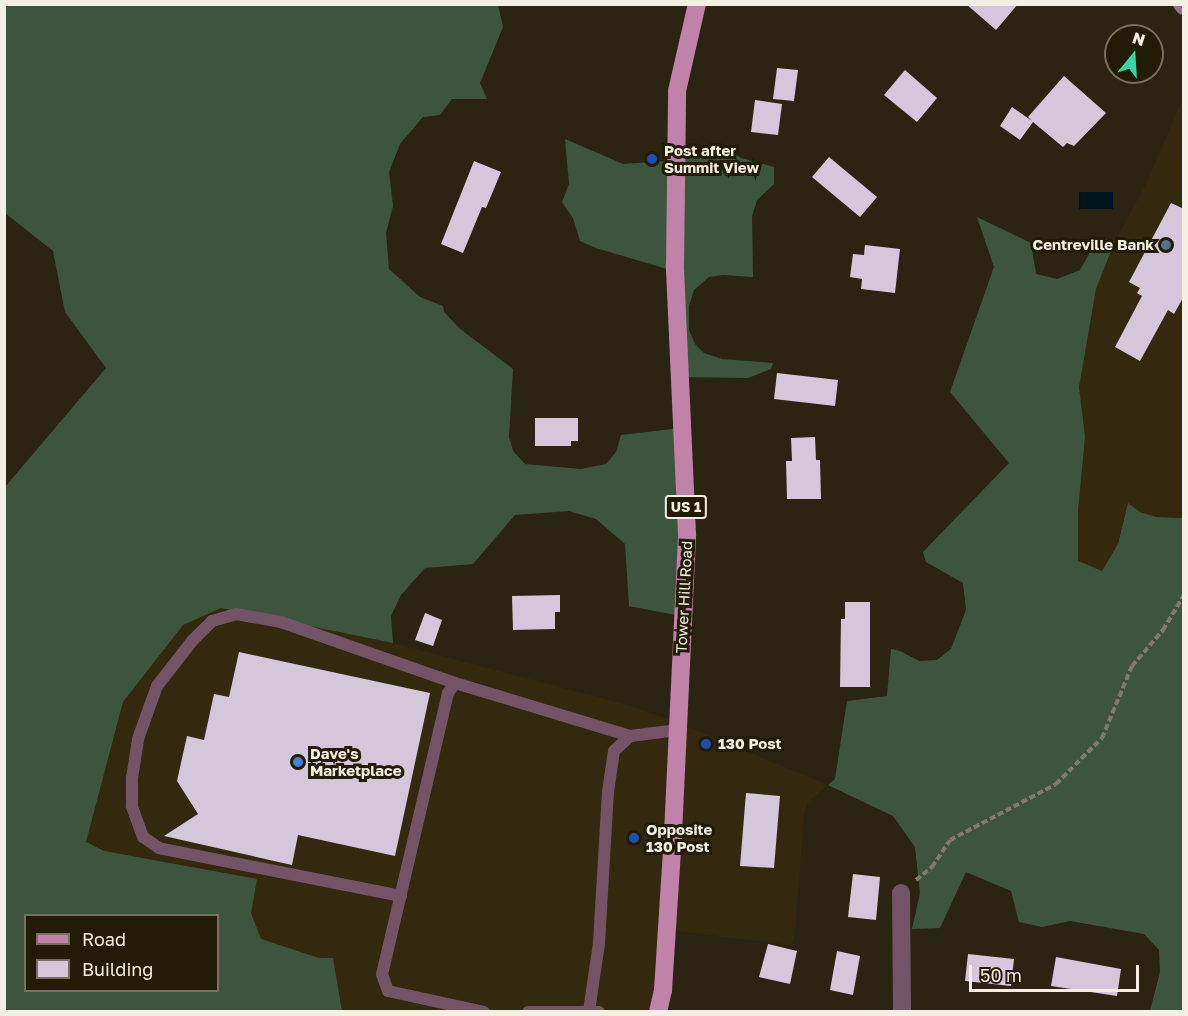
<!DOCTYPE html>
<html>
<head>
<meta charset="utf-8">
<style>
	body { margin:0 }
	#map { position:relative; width:1188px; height:1016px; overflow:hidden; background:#2c2412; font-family:"Golos Text",sans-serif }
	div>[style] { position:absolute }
	.built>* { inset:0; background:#34290f }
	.forest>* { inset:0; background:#3e553d }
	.water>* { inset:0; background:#00161e }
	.building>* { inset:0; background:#d4c7dc }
	.path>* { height:4px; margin-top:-2px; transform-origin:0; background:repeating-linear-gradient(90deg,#817a6a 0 6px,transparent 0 9px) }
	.lane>* { height:12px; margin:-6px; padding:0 6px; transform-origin:6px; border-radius:6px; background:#735467 }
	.street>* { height:18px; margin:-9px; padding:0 9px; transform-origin:9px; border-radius:9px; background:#735467 }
	.secondary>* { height:18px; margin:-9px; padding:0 9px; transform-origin:9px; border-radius:9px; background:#9e6e8c }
	.primary>* { height:18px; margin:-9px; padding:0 9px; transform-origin:9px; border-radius:9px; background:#c082a9 }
	.dots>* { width:16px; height:16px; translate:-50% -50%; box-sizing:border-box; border:3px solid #221b08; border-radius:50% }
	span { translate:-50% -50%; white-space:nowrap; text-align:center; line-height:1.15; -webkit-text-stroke:6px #221b08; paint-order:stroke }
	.shield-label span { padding:2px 4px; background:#221b08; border:2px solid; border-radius:4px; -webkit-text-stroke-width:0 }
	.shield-label { font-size:14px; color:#f4efe3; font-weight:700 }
	.poi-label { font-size:15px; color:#f4efe3; font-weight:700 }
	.left { translate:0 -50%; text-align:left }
	.right { translate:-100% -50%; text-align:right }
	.street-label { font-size:15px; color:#f4efe3 }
	.frame { position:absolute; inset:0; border:6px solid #f4efe3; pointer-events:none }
	.legend { position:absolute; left:24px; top:914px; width:195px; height:78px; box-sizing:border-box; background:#221b08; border:2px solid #767060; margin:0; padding:8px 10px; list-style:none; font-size:18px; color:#f4efe3 }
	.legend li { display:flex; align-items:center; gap:12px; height:30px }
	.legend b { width:30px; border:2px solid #767060 }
	.north { position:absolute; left:1104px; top:24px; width:60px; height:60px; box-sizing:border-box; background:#221b08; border:2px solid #767060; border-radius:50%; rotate:18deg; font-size:16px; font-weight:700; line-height:24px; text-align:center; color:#f4efe3 }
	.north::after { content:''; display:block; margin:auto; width:21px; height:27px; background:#3ad4a5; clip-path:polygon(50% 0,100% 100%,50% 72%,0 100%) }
	.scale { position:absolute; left:969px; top:965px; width:170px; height:27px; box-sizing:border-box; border:3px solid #f4efe3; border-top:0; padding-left:8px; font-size:18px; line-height:21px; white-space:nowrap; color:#f4efe3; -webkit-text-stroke:4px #221b08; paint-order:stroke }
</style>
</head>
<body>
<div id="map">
	<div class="built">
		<i style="clip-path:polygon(1183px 98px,1183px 518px,1156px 517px,1140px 512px,1128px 503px,1118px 544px,1102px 571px,1078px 562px,1078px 511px,1085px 437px,1079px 387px,1096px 289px,1115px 241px,1147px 182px)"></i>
		<i style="clip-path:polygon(221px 608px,393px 643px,627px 705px,673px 721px,828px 785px,807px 803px,804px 814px,795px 935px,791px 945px,670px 930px,658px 1011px,342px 1011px,333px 959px,319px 958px,261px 939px,251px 913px,86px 842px,123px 702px,183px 625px)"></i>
	</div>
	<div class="forest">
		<i style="clip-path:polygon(evenodd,5px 5px,498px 5px,503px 27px,480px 83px,487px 99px,452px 99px,440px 115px,423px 117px,400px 144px,389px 172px,393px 206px,386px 233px,389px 269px,420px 297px,443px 306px,444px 312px,459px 328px,513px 369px,509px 437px,513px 451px,525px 464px,581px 469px,606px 464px,616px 452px,621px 435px,680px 428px,681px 616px,629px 606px,625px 544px,596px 519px,569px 511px,515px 515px,473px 564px,425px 568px,401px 595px,391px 616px,393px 643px,221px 608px,183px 625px,123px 702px,86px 842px,104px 851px,257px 879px,251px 913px,261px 939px,319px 958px,333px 958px,342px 1011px,5px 1012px,5px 487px,106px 368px,65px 312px,53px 251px,5px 213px,5px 5px,26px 916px,218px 916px,218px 990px,26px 990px,26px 916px)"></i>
		<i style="clip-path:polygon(565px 139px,623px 164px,667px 161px,685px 149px,725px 148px,741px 158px,774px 167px,774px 184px,757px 200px,752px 216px,753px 277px,723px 275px,709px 277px,694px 290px,689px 306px,689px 330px,695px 344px,704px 353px,722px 359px,773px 363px,771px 369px,748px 378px,680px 377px,667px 269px,596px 248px,580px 241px,573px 218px,562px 202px,569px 184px)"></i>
		<i style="clip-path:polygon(977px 217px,1031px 243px,1036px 274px,1057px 279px,1080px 270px,1099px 237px,1115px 241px,1096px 289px,1079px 387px,1085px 437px,1078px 511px,1078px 561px,1102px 571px,1118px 544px,1128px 503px,1140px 512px,1156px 517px,1183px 518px,1183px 1011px,1150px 1011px,1160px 972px,1159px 950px,1144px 934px,1070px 921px,1042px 927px,1019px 922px,1011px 891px,966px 872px,940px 928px,912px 929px,920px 893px,915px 847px,893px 816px,828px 785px,835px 779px,847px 701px,887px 696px,891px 649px,900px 651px,919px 661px,937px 660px,951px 649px,966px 610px,963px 583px,926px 562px,923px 552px,1009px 463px,950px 392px,994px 267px)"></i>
	</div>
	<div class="water">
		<i style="clip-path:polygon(1079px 192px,1113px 192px,1113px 209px,1079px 209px)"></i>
	</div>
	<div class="building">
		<i style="clip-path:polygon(966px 4px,1018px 4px,996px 30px)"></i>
		<i style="clip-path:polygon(777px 68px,798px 70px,794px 101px,773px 99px)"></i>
		<i style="clip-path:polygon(905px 70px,937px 98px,917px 122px,884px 95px)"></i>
		<i style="clip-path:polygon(1064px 76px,1106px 113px,1074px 146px,1067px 143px,1063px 147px,1033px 122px,1020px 140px,1000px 126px,1012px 107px,1032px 121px,1028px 117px)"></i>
		<i style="clip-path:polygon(755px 100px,782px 104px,778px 135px,751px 132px)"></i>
		<i style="clip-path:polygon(829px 157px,877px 197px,860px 217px,812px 177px)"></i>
		<i style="clip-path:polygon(474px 161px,501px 172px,486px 208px,482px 207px,463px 253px,441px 244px)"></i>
		<i style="clip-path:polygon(1171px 203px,1184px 209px,1184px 296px,1174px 314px,1168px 310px,1140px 361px,1115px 347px,1142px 296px,1137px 293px,1140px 288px,1129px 282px)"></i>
		<i style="clip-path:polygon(865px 245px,900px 249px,895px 293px,861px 289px,862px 279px,850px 277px,853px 254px,864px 255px)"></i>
		<i style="clip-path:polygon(777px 373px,838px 380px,835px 406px,774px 399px)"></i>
		<i style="clip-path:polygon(535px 418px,578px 418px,578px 441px,571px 441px,571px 446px,535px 446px)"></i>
		<i style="clip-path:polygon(815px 437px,816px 460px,820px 460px,821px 499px,787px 499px,786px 461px,792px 461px,791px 438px)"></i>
		<i style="clip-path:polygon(560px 595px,560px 612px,555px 612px,555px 629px,513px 630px,512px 596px)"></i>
		<i style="clip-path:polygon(845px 602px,870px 602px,870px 687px,840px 687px,841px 619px,845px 619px)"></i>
		<i style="clip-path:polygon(425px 613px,442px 620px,433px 646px,415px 640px)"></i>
		<i style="clip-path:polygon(239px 652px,430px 693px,395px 856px,298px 835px,292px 865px,164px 836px,198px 814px,177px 781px,187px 736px,204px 740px,214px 694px,229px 697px)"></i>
		<i style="clip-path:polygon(746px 793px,780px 796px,774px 868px,740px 866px)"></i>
		<i style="clip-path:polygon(853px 874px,880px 877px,876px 920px,848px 917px)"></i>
		<i style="clip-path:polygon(768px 944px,797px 951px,790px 984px,759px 977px)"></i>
		<i style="clip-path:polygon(837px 951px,860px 956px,853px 995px,830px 990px)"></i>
		<i style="clip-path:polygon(968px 954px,1014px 959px,1011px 986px,965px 981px)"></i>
		<i style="clip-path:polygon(1056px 957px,1121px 969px,1117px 996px,1051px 986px)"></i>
	</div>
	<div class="path">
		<i style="left:916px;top:880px;width:21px;rotate:-39deg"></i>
		<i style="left:932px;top:867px;width:32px;rotate:-56deg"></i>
		<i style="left:950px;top:840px;width:120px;rotate:-27.8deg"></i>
		<i style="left:1056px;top:784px;width:65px;rotate:-45deg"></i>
		<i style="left:1102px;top:738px;width:78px;rotate:-67.4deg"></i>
		<i style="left:1132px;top:666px;width:48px;rotate:-49.3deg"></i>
		<i style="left:1163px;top:630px;width:41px;rotate:-59deg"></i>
	</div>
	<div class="lane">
		<i style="left:455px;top:683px;width:12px;rotate:125deg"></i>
		<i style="left:448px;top:693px;width:289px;rotate:103.2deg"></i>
		<i style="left:382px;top:974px;width:18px;rotate:71deg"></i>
		<i style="left:388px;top:991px;width:98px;rotate:12.3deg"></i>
		<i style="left:401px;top:896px;width:247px;rotate:-168.8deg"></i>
		<i style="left:159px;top:848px;width:19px;rotate:-145deg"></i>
		<i style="left:143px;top:837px;width:33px;rotate:-110deg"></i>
		<i style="left:132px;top:806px;width:28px;rotate:-90deg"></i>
		<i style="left:132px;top:778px;width:39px;rotate:-81deg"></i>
		<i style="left:138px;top:739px;width:56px;rotate:-70.3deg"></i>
		<i style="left:157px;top:686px;width:58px;rotate:-52deg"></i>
		<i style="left:193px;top:640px;width:27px;rotate:-45deg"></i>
		<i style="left:212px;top:621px;width:25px;rotate:-16deg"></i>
		<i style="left:236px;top:614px;width:46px;rotate:10.1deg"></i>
		<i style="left:281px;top:622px;width:184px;rotate:19.3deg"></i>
		<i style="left:455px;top:683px;width:183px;rotate:16.8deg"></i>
		<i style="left:630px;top:736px;width:48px;rotate:-7.1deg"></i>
		<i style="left:589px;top:1011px;width:69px;rotate:-81.6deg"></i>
		<i style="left:599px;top:943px;width:151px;rotate:-86.6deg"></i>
		<i style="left:608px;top:792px;width:41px;rotate:-81.7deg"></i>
		<i style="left:614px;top:751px;width:22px;rotate:-43deg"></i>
		<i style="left:528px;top:1012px;width:71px"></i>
	</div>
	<div class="street">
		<i style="left:901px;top:893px;width:119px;rotate:89.5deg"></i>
	</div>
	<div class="secondary">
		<i style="left:1182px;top:4px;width:3px;rotate:45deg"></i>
	</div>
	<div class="primary">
		<i style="left:658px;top:1012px;width:23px;rotate:-77deg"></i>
		<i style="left:663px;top:990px;width:156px;rotate:-86.3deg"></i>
		<i style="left:673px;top:834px;width:300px;rotate:-87.3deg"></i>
		<i style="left:687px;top:534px;width:269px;rotate:-92.6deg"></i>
		<i style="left:675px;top:265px;width:174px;rotate:-89.3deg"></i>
		<i style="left:677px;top:91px;width:89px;rotate:-77.1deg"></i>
	</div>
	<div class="dots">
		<i style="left:652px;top:159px;background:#1a4fb4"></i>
		<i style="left:1166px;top:245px;background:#5c6f8a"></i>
		<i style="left:706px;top:744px;background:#1a4fb4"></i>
		<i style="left:298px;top:762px;background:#3f7fe0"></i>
		<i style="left:634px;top:838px;background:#1a4fb4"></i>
	</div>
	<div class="shield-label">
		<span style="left:686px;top:507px">US 1</span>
	</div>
	<div class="poi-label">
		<span class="left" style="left:664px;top:159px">Post after<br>Summit View</span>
		<span class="right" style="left:1154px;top:245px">Centreville Bank</span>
		<span class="left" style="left:718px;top:744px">130 Post</span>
		<span class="left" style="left:310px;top:762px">Dave's<br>Marketplace</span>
		<span class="left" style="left:646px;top:838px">Opposite<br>130 Post</span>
	</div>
	<div class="street-label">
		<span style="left:684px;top:597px;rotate:-87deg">Tower Hill Road</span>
	</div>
	<div class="frame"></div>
	<ul class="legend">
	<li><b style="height:8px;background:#c082a9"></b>Road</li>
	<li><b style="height:16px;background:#d4c7dc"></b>Building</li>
	</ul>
	<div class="north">N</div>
	<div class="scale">50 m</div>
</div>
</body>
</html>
